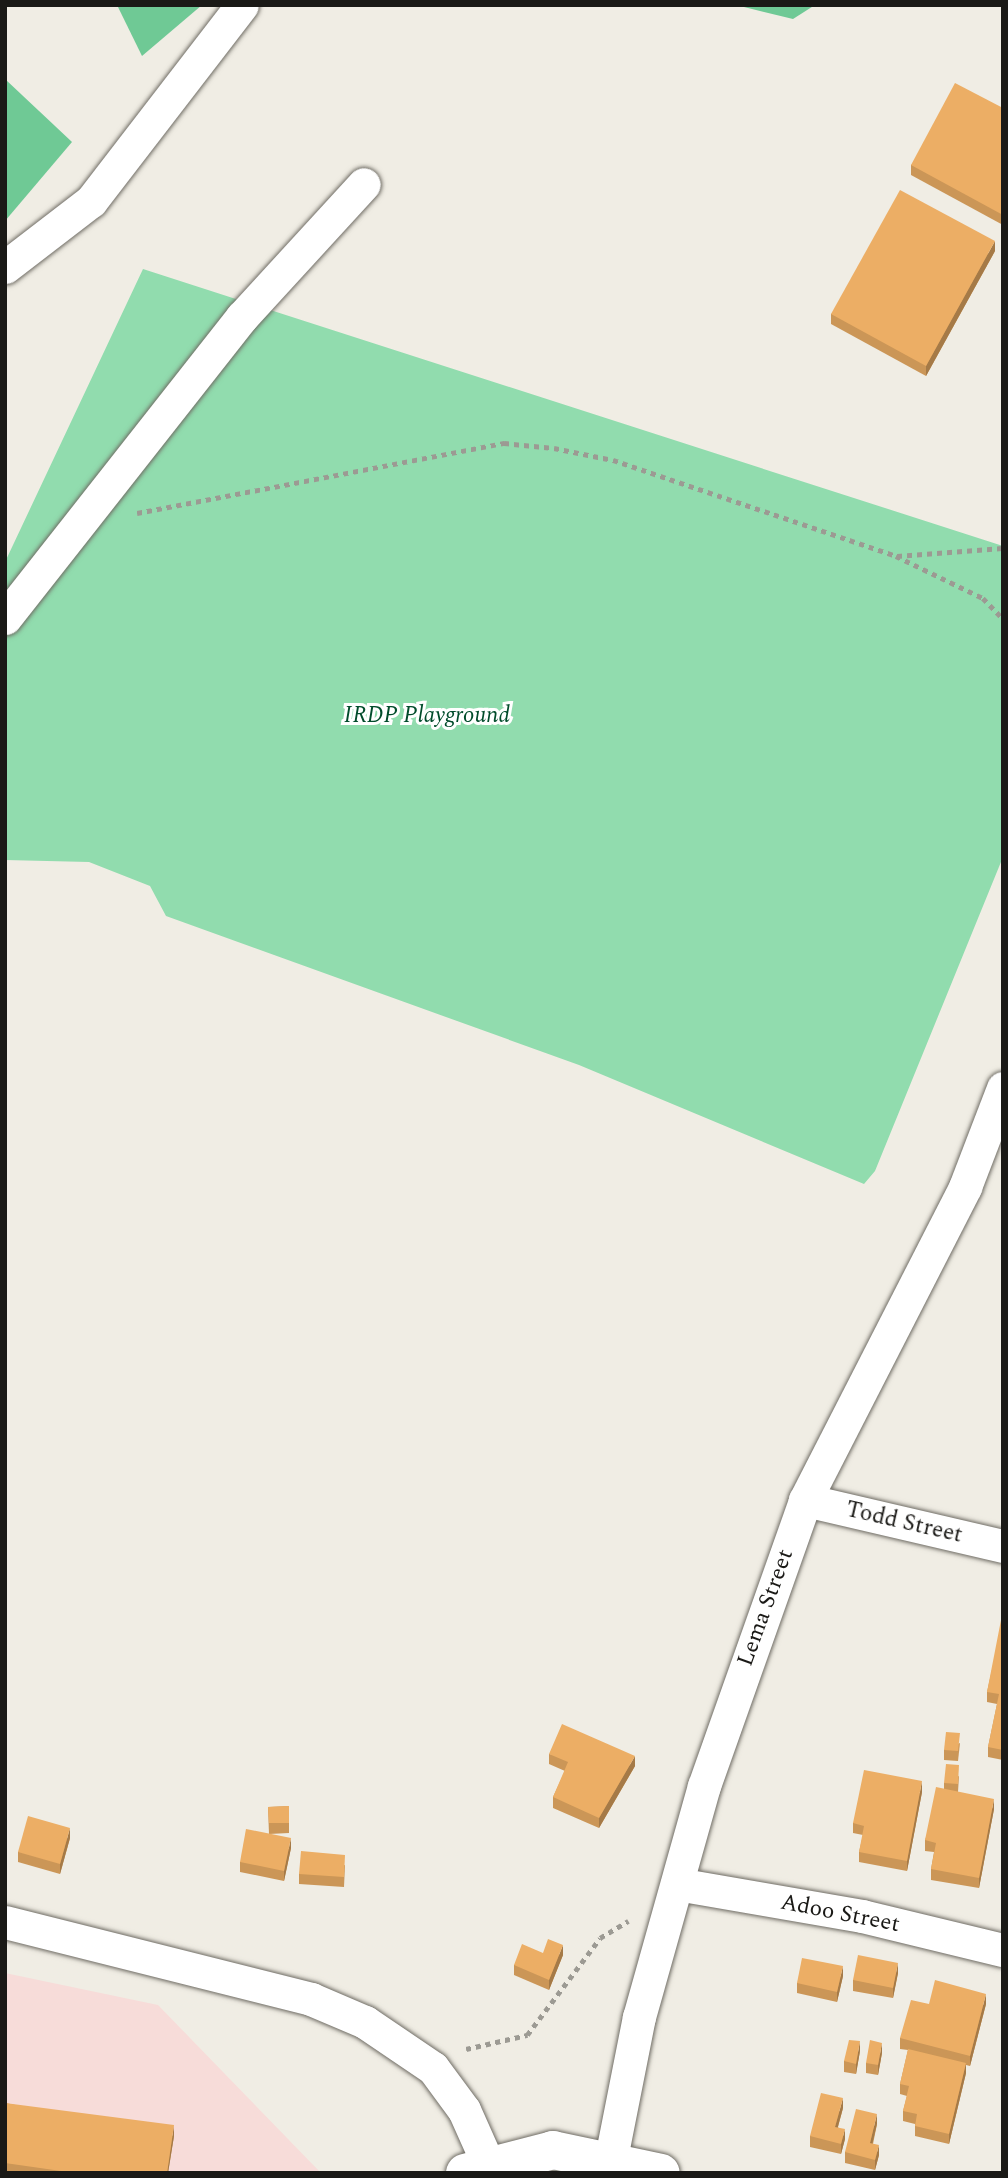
<!DOCTYPE html>
<html>
<head>
<meta charset="utf-8">
<style>
	body { margin:0 }
	#map { position:relative; width:1008px; height:2178px; overflow:hidden; background:#f0ede4; font-family:Spectral,serif }
	div>[style] { position:absolute }
	.education>* { inset:0; background:#f7dcd9 }
	.green>* { inset:0; background:#91dcae }
	.forest>* { inset:0; background:#6fc995 }
	.path>* { height:4.5px; margin-top:-2.25px; transform-origin:0; background:repeating-linear-gradient(90deg,#9c9a93 0 5px,transparent 0 10px) }
	.roads { filter:drop-shadow(0 0 2px #6f6c64) drop-shadow(0 0 2px #6f6c64) }
	.street>* { height:33px; margin:-16.5px; padding:0 16.5px; transform-origin:16.5px; border-radius:16.5px; background:#fff }
	.secondary>* { height:38px; margin:-19px; padding:0 19px; transform-origin:19px; border-radius:19px; background:#fff }
	.wall>* { inset:0; background:#cb9657 }
	.shaded-wall>* { inset:0; background:#a57a47 }
	.building>* { inset:0; background:#ecae65 }
	span { translate:-50% -50%; white-space:nowrap; text-align:center; line-height:1.15; -webkit-text-stroke:6px #fff; paint-order:stroke }
	.park-label { font-size:23px; color:#014c2b; font-style:italic }
	.street-label { font-size:23px; color:#1a1916 }
	.frame { position:absolute; inset:0; border:7px solid #1a1916; pointer-events:none }
</style>
</head>
<body>
<div id="map">
	<div class="education">
		<i style="clip-path:polygon(5px 1973px,158px 2005px,321px 2173px,5px 2173px)"></i>
	</div>
	<div class="green">
		<i style="clip-path:polygon(143px 269px,1003px 546px,1003px 857px,875px 1171px,864px 1184px,579px 1065px,166px 916px,150px 886px,89px 862px,5px 860px,5px 562px)"></i>
	</div>
	<div class="forest">
		<i style="clip-path:polygon(117px 5px,202px 5px,142px 56px)"></i>
		<i style="clip-path:polygon(736px 5px,815px 5px,793px 19px)"></i>
		<i style="clip-path:polygon(5px 79px,72px 142px,5px 221px)"></i>
	</div>
	<div class="path">
		<i style="left:137px;top:513px;width:374px;rotate:-10.8deg"></i>
		<i style="left:504px;top:443px;width:50px;rotate:5.7deg"></i>
		<i style="left:554px;top:448px;width:60px;rotate:11.5deg"></i>
		<i style="left:613px;top:460px;width:299px;rotate:18.7deg"></i>
		<i style="left:896px;top:556px;width:97px;rotate:25.8deg"></i>
		<i style="left:983px;top:598px;width:29px;rotate:46deg"></i>
		<i style="left:897px;top:556px;width:106px;rotate:-4.3deg"></i>
		<i style="left:466px;top:2049px;width:63px;rotate:-12.9deg"></i>
		<i style="left:527px;top:2035px;width:121px;rotate:-53deg"></i>
		<i style="left:600px;top:1938px;width:33px;rotate:-31deg"></i>
	</div>
	<div class="roads">
		<div class="street">
			<i style="left:5px;top:267px;width:108px;rotate:-37.5deg"></i>
			<i style="left:91px;top:201px;width:247px;rotate:-52.4deg"></i>
			<i style="left:5px;top:618px;width:383px;rotate:-51.8deg"></i>
			<i style="left:242px;top:317px;width:180px;rotate:-47.5deg"></i>
			<i style="left:805px;top:1500px;width:203px;rotate:13.1deg"></i>
			<i style="left:677px;top:1884px;width:188px;rotate:9.8deg"></i>
			<i style="left:862px;top:1916px;width:145px;rotate:13.6deg"></i>
			<i style="left:5px;top:1922px;width:316px;rotate:14.1deg"></i>
			<i style="left:311px;top:1999px;width:59px;rotate:23.1deg"></i>
			<i style="left:365px;top:2022px;width:82px;rotate:34.1deg"></i>
			<i style="left:433px;top:2068px;width:52px;rotate:53.6deg"></i>
			<i style="left:464px;top:2110px;width:59px;rotate:66deg"></i>
			<i style="left:611px;top:2158px;width:144px;rotate:-78.8deg"></i>
			<i style="left:639px;top:2017px;width:240px;rotate:-74.3deg"></i>
			<i style="left:704px;top:1786px;width:303px;rotate:-70.5deg"></i>
			<i style="left:805px;top:1500px;width:352px;rotate:-62.9deg"></i>
			<i style="left:965px;top:1187px;width:106px;rotate:-69deg"></i>
		</div>
		<div class="secondary">
			<i style="left:465px;top:2173px;width:91px;rotate:-14.6deg"></i>
			<i style="left:553px;top:2150px;width:110px;rotate:12deg"></i>
		</div>
	</div>
	<div class="wall">
		<i style="clip-path:polygon(1003px 108px,1003px 225px,911px 175px,911px 165px)"></i>
		<i style="clip-path:polygon(995px 251px,926px 376px,831px 324px,831px 314px)"></i>
		<i style="clip-path:polygon(1003px 1620px,1003px 1760px,988px 1757px,988px 1747px,997px 1704px,987px 1702px,987px 1692px)"></i>
		<i style="clip-path:polygon(960px 1743px,958px 1761px,944px 1760px,944px 1750px)"></i>
		<i style="clip-path:polygon(549px 1754px,635px 1766px,599px 1828px,553px 1808px,553px 1797px,565px 1771px,549px 1764px)"></i>
		<i style="clip-path:polygon(959px 1776px,958px 1792px,994px 1809px,979px 1888px,931px 1880px,931px 1869px,934px 1852px,925px 1851px,925px 1840px,944px 1789px,944px 1783px)"></i>
		<i style="clip-path:polygon(922px 1792px,907px 1871px,859px 1862px,859px 1852px,863px 1835px,853px 1833px,853px 1823px)"></i>
		<i style="clip-path:polygon(289px 1806px,289px 1833px,269px 1834px,268px 1807px)"></i>
		<i style="clip-path:polygon(70px 1838px,60px 1874px,18px 1862px,18px 1852px)"></i>
		<i style="clip-path:polygon(291px 1848px,284px 1881px,240px 1872px,240px 1862px)"></i>
		<i style="clip-path:polygon(345px 1865px,344px 1887px,299px 1884px,299px 1874px)"></i>
		<i style="clip-path:polygon(543px 1953px,563px 1955px,549px 1990px,514px 1975px,514px 1965px)"></i>
		<i style="clip-path:polygon(898px 1973px,893px 1998px,853px 1991px,853px 1980px)"></i>
		<i style="clip-path:polygon(843px 1976px,837px 2002px,797px 1993px,797px 1983px)"></i>
		<i style="clip-path:polygon(986px 2004px,970px 2066px,966px 2065px,966px 2073px,949px 2144px,915px 2136px,915px 2124px,903px 2121px,903px 2111px,907px 2096px,900px 2094px,900px 2084px,908px 2050px,900px 2049px,900px 2038px)"></i>
		<i style="clip-path:polygon(860px 2051px,856px 2074px,844px 2072px,844px 2061px)"></i>
		<i style="clip-path:polygon(882px 2053px,878px 2075px,866px 2073px,866px 2063px)"></i>
		<i style="clip-path:polygon(5px 2103px,174px 2136px,168px 2173px,5px 2173px)"></i>
		<i style="clip-path:polygon(843px 2108px,838px 2127px,845px 2139px,841px 2154px,810px 2147px,810px 2136px)"></i>
		<i style="clip-path:polygon(877px 2124px,873px 2144px,879px 2155px,875px 2170px,845px 2163px,845px 2152px)"></i>
	</div>
	<div class="shaded-wall">
		<i style="clip-path:polygon(995px 241px,995px 251px,926px 376px,926px 366px)"></i>
		<i style="clip-path:polygon(635px 1756px,635px 1766px,599px 1828px,599px 1818px)"></i>
		<i style="clip-path:polygon(922px 1781px,922px 1792px,907px 1871px,907px 1861px)"></i>
		<i style="clip-path:polygon(994px 1799px,994px 1809px,979px 1888px,979px 1878px)"></i>
		<i style="clip-path:polygon(70px 1828px,70px 1838px,60px 1874px,60px 1864px)"></i>
		<i style="clip-path:polygon(291px 1838px,291px 1848px,284px 1881px,284px 1871px)"></i>
		<i style="clip-path:polygon(563px 1945px,563px 1955px,549px 1990px,549px 1980px)"></i>
		<i style="clip-path:polygon(898px 1963px,898px 1973px,893px 1998px,893px 1988px)"></i>
		<i style="clip-path:polygon(843px 1966px,843px 1976px,837px 2002px,837px 1992px)"></i>
		<i style="clip-path:polygon(986px 1994px,986px 2004px,970px 2066px,970px 2056px)"></i>
		<i style="clip-path:polygon(860px 2041px,860px 2051px,856px 2074px,856px 2064px)"></i>
		<i style="clip-path:polygon(882px 2043px,882px 2053px,878px 2075px,878px 2065px)"></i>
		<i style="clip-path:polygon(966px 2063px,966px 2073px,949px 2144px,949px 2134px)"></i>
		<i style="clip-path:polygon(843px 2098px,843px 2108px,835px 2137px,835px 2127px)"></i>
		<i style="clip-path:polygon(877px 2114px,877px 2124px,870px 2153px,870px 2143px)"></i>
		<i style="clip-path:polygon(174px 2125px,174px 2136px,168px 2173px,167px 2173px)"></i>
		<i style="clip-path:polygon(845px 2129px,845px 2139px,841px 2154px,841px 2144px)"></i>
		<i style="clip-path:polygon(879px 2145px,879px 2155px,875px 2170px,875px 2160px)"></i>
	</div>
	<div class="building">
		<i style="clip-path:polygon(955px 83px,1003px 108px,1003px 215px,911px 165px)"></i>
		<i style="clip-path:polygon(900px 190px,995px 241px,926px 366px,831px 314px)"></i>
		<i style="clip-path:polygon(1001px 1620px,1003px 1620px,1003px 1750px,988px 1747px,999px 1694px,987px 1692px)"></i>
		<i style="clip-path:polygon(562px 1724px,635px 1756px,599px 1818px,553px 1797px,568px 1762px,549px 1754px)"></i>
		<i style="clip-path:polygon(946px 1732px,960px 1733px,958px 1751px,944px 1750px)"></i>
		<i style="clip-path:polygon(946px 1764px,959px 1765px,958px 1784px,944px 1783px)"></i>
		<i style="clip-path:polygon(864px 1770px,922px 1781px,907px 1861px,859px 1852px,864px 1826px,853px 1823px)"></i>
		<i style="clip-path:polygon(936px 1787px,994px 1799px,979px 1878px,931px 1869px,936px 1843px,925px 1840px)"></i>
		<i style="clip-path:polygon(289px 1806px,289px 1823px,269px 1823px,268px 1807px)"></i>
		<i style="clip-path:polygon(28px 1816px,70px 1828px,60px 1864px,18px 1852px)"></i>
		<i style="clip-path:polygon(246px 1829px,291px 1838px,284px 1871px,240px 1862px)"></i>
		<i style="clip-path:polygon(301px 1851px,345px 1855px,344px 1877px,299px 1874px)"></i>
		<i style="clip-path:polygon(548px 1939px,563px 1945px,549px 1980px,514px 1965px,522px 1944px,543px 1953px)"></i>
		<i style="clip-path:polygon(858px 1955px,898px 1963px,893px 1988px,853px 1980px)"></i>
		<i style="clip-path:polygon(802px 1958px,843px 1966px,837px 1992px,797px 1983px)"></i>
		<i style="clip-path:polygon(935px 1980px,986px 1994px,970px 2056px,900px 2038px,911px 2000px,929px 2004px)"></i>
		<i style="clip-path:polygon(849px 2040px,860px 2041px,856px 2064px,844px 2061px)"></i>
		<i style="clip-path:polygon(870px 2040px,882px 2043px,878px 2065px,866px 2063px)"></i>
		<i style="clip-path:polygon(908px 2049px,966px 2063px,949px 2134px,915px 2126px,917px 2114px,903px 2111px,909px 2086px,900px 2084px)"></i>
		<i style="clip-path:polygon(821px 2093px,843px 2098px,835px 2127px,845px 2129px,841px 2144px,810px 2136px)"></i>
		<i style="clip-path:polygon(5px 2103px,174px 2125px,167px 2173px,75px 2173px,5px 2163px)"></i>
		<i style="clip-path:polygon(856px 2109px,877px 2114px,870px 2143px,879px 2145px,875px 2160px,845px 2152px)"></i>
	</div>
	<div class="park-label">
		<span style="left:427px;top:716px">IRDP Playground</span>
	</div>
	<div class="street-label">
		<span style="left:904px;top:1523px;rotate:13deg">Todd Street</span>
		<span style="left:766px;top:1608px;rotate:-70deg">Lema Street</span>
		<span style="left:840px;top:1914px;rotate:11deg">Adoo Street</span>
	</div>
	<div class="frame"></div>
</div>
</body>
</html>
